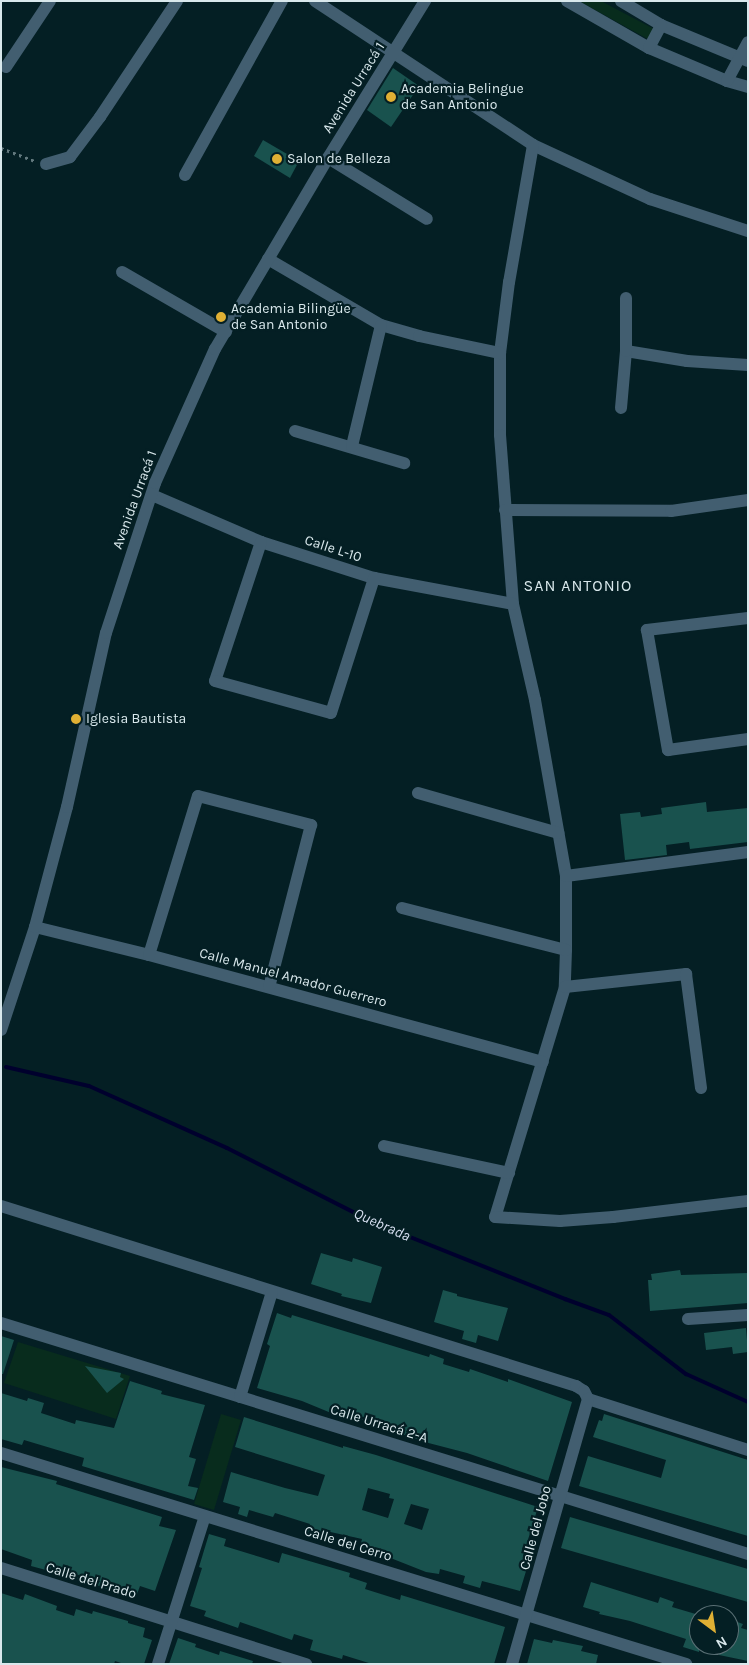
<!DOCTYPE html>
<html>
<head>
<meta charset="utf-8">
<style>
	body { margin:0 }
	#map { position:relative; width:749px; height:1665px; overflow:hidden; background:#041f24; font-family:Karla,sans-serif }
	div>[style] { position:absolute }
	.green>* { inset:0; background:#082c1d }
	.stream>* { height:4px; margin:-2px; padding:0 2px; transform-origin:2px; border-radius:2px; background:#00002d }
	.building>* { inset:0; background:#19524e }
	.path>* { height:2.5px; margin-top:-1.25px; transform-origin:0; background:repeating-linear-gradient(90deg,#63797e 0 2.5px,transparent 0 6.5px) }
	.minor>* { height:12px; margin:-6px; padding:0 6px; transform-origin:6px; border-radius:6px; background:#425e70 }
	.dots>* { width:14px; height:14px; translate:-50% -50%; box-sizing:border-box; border:2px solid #041f24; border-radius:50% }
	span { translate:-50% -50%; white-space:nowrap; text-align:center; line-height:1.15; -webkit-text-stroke:4.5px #041f24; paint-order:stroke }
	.street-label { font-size:14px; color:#d9e8ec }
	.poi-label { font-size:14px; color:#d9e8ec }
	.left { translate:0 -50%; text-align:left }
	.water-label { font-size:15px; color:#d4ddee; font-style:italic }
	.quarter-label { font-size:16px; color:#d9e8ec; letter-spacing:1px }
	.frame { position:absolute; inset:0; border:2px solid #d9e8ec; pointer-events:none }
	.north { position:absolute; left:689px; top:1605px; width:50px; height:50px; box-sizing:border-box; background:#041f24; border:1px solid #596f74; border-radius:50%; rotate:149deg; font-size:14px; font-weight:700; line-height:20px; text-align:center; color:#d9e8ec }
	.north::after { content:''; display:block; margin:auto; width:18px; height:22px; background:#e0b034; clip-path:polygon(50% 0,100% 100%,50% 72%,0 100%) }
</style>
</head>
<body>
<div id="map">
	<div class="green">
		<i style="clip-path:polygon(579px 1px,601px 1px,654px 29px,650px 39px,646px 38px)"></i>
		<i style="clip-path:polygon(18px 1342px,130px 1376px,116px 1419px,4px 1383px)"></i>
		<i style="clip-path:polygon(221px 1414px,241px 1420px,214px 1510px,194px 1504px)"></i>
	</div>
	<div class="stream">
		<i style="left:6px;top:1067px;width:85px;rotate:12.9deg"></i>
		<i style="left:89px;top:1086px;width:151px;rotate:24.2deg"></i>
		<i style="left:227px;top:1148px;width:166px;rotate:26.9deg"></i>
		<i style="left:375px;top:1223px;width:205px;rotate:21.8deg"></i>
		<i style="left:565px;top:1299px;width:47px;rotate:20deg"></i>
		<i style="left:609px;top:1315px;width:97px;rotate:37.5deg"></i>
		<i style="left:686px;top:1374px;width:68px;rotate:24.3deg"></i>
	</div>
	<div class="building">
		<i style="clip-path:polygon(393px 68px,419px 86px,391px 127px,367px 110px)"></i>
		<i style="clip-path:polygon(263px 140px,299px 161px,290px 178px,254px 156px)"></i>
		<i style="clip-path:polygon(706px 802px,707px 812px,748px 808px,748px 842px,690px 849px,689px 842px,666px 845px,667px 855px,625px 860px,620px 814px,640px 812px,641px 817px,662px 814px,661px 808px)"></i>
		<i style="clip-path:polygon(321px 1253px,352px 1262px,353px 1258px,382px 1267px,371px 1303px,341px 1296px,342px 1294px,311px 1284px)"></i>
		<i style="clip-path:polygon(680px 1270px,681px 1275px,748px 1273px,748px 1303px,650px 1311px,648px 1280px,652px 1280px,651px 1274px)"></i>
		<i style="clip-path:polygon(443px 1290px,457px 1294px,457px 1296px,508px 1308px,498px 1341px,478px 1335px,476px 1343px,462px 1339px,464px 1331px,434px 1322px)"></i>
		<i style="clip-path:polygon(277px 1313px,291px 1318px,292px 1315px,429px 1357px,430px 1354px,444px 1359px,443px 1364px,469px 1372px,470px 1369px,508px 1382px,508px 1379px,572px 1402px,548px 1481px,467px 1453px,417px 1440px,417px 1439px,401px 1434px,402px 1431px,352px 1417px,351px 1419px,336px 1415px,302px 1401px,257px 1388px,270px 1346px,267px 1344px)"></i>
		<i style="clip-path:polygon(746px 1328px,748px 1352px,733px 1354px,732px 1347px,706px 1350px,704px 1333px)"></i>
		<i style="clip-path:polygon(1px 1336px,14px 1340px,3px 1374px,1px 1374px)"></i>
		<i style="clip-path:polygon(85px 1366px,121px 1373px,120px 1377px,124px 1379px,107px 1393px)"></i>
		<i style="clip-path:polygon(130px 1381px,162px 1391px,161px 1394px,205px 1405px,189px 1457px,196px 1459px,188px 1486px,198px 1488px,194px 1500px,82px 1466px,84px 1458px,24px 1440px,22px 1445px,1px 1439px,1px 1393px,27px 1401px,28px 1398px,44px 1403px,41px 1413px,75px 1424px,76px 1420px,114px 1428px)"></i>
		<i style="clip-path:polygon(604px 1414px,748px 1460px,748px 1536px,579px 1486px,588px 1456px,661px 1478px,666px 1460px,593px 1437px,599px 1420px,602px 1421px)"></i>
		<i style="clip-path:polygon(evenodd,244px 1417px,343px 1448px,343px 1446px,376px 1455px,538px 1507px,523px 1556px,530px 1558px,520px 1591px,482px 1581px,480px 1588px,463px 1583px,465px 1576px,440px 1569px,439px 1574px,426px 1572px,388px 1557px,359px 1551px,362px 1539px,326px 1531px,324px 1537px,307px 1532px,310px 1524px,275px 1513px,273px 1517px,249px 1510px,247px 1517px,238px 1514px,240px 1507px,223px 1502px,231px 1472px,285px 1488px,318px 1496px,325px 1475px,235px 1447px,244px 1417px,368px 1488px,390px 1494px,389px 1498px,394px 1499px,388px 1518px,362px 1510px,368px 1488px,244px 1417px,411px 1504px,429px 1509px,422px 1530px,404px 1524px,411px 1504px)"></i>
		<i style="clip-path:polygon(1px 1467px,57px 1481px,56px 1484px,162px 1517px,159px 1526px,176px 1530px,155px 1591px,140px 1586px,136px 1597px,118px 1593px,83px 1580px,31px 1566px,32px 1560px,1px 1549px)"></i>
		<i style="clip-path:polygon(570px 1517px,748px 1569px,748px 1602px,561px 1548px)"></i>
		<i style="clip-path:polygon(209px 1534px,226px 1539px,224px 1546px,260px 1557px,279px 1563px,282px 1553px,350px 1573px,349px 1577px,367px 1583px,365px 1589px,400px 1600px,401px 1595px,505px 1627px,494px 1664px,372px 1664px,343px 1655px,342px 1659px,310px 1650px,313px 1640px,294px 1634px,292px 1640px,240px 1622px,238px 1628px,204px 1616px,206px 1611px,190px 1606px,202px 1568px,199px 1567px)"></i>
		<i style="clip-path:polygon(591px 1582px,658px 1603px,660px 1597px,674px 1602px,672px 1607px,699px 1615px,699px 1652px,683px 1647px,686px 1639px,630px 1621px,599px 1614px,600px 1612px,583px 1607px)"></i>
		<i style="clip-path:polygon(1px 1593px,23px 1600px,25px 1594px,57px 1606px,56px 1610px,74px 1616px,76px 1609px,92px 1614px,93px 1611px,128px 1621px,128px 1623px,145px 1628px,143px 1637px,152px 1640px,144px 1664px,124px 1664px,115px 1661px,114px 1664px,1px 1664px)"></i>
		<i style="clip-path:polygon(729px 1619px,743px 1624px,741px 1628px,748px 1630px,748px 1661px,719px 1655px,722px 1645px,729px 1645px)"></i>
		<i style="clip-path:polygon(178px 1638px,196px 1644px,195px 1647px,219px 1655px,220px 1651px,253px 1661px,252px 1664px,169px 1664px)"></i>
		<i style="clip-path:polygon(534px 1639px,552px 1643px,553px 1640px,583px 1646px,581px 1651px,598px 1655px,596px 1664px,527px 1664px)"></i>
	</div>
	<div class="path">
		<i style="left:1px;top:148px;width:36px;rotate:21deg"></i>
	</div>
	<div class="minor">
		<i style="left:315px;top:1px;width:261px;rotate:33.4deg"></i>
		<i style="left:533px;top:145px;width:129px;rotate:24.8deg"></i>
		<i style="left:650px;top:199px;width:103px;rotate:18.1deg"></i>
		<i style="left:567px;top:1px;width:95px;rotate:29.8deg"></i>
		<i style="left:649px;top:48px;width:85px;rotate:22.9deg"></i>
		<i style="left:727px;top:81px;width:22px;rotate:16deg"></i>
		<i style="left:621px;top:1px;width:47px;rotate:31deg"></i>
		<i style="left:661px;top:25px;width:94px;rotate:22.5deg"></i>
		<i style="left:649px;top:48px;width:26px;rotate:-62deg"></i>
		<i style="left:6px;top:67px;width:79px;rotate:-56.3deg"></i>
		<i style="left:727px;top:81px;width:44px;rotate:-61.7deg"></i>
		<i style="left:533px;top:145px;width:139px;rotate:99.9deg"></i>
		<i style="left:509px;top:282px;width:72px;rotate:97.2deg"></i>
		<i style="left:500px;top:353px;width:82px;rotate:90deg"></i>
		<i style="left:500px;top:435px;width:169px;rotate:85.6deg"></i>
		<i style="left:513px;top:604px;width:98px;rotate:77.1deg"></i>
		<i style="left:535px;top:700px;width:179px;rotate:80deg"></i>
		<i style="left:566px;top:876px;width:74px;rotate:90deg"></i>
		<i style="left:566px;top:950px;width:37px;rotate:92deg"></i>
		<i style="left:565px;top:987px;width:240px;rotate:106.9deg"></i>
		<i style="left:495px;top:1217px;width:65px;rotate:3.5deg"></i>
		<i style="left:560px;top:1221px;width:53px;rotate:-4.3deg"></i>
		<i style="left:613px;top:1217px;width:136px;rotate:-6.8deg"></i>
		<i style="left:328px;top:158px;width:116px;rotate:31.6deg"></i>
		<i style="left:46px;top:164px;width:25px;rotate:-16deg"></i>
		<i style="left:70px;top:157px;width:50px;rotate:-53.1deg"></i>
		<i style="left:100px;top:117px;width:139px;rotate:-56.4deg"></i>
		<i style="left:185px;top:175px;width:199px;rotate:-60.9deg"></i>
		<i style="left:268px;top:259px;width:131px;rotate:30.3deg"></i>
		<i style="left:381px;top:325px;width:40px;rotate:16deg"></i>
		<i style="left:419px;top:336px;width:83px;rotate:11.9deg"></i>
		<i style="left:122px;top:272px;width:120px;rotate:30deg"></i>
		<i style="left:626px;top:351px;width:62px;rotate:9.3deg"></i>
		<i style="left:687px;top:361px;width:61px;rotate:3.8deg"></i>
		<i style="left:621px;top:408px;width:57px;rotate:-85deg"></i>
		<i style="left:626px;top:351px;width:53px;rotate:-90deg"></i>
		<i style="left:295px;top:431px;width:114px;rotate:16.4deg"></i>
		<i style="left:352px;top:446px;width:124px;rotate:-76.5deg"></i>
		<i style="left:152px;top:495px;width:119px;rotate:23.3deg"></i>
		<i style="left:261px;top:542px;width:119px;rotate:17.7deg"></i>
		<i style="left:374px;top:578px;width:141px;rotate:10.6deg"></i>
		<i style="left:505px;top:510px;width:166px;rotate:0.3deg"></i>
		<i style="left:671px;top:511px;width:78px;rotate:-8.1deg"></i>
		<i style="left:261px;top:542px;width:146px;rotate:108.3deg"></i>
		<i style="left:215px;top:681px;width:120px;rotate:15.4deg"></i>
		<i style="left:331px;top:713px;width:142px;rotate:-72.3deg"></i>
		<i style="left:748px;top:618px;width:102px;rotate:173.2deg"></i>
		<i style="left:647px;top:630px;width:122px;rotate:80.1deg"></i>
		<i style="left:668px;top:750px;width:81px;rotate:-7.8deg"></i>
		<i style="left:418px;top:793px;width:146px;rotate:15.9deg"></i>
		<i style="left:566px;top:876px;width:184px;rotate:-7.5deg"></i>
		<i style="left:402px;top:908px;width:169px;rotate:14.4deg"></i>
		<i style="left:35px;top:927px;width:117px;rotate:13.8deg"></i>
		<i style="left:149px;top:955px;width:408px;rotate:15.2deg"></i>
		<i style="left:149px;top:955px;width:166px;rotate:-72.9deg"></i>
		<i style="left:198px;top:796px;width:117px;rotate:14.4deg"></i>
		<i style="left:311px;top:825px;width:167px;rotate:104.5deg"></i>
		<i style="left:565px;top:987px;width:122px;rotate:-6.1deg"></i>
		<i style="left:686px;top:974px;width:115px;rotate:82.5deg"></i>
		<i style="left:1px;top:1030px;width:108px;rotate:-71.7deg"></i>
		<i style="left:35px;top:927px;width:124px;rotate:-75.1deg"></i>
		<i style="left:67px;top:807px;width:178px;rotate:-77.4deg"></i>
		<i style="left:106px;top:633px;width:158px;rotate:-71.9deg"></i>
		<i style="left:155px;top:483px;width:147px;rotate:-65.9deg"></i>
		<i style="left:215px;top:349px;width:222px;rotate:-59.4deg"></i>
		<i style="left:328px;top:158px;width:185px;rotate:-58.3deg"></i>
		<i style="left:384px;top:1146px;width:128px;rotate:12.2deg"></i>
		<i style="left:1px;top:1206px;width:603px;rotate:17.38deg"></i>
		<i style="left:576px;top:1386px;width:9px;rotate:32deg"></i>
		<i style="left:584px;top:1391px;width:9px;rotate:63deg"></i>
		<i style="left:588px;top:1399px;width:168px;rotate:17.7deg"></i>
		<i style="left:688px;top:1319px;width:60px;rotate:-3.8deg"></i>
		<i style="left:1px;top:1323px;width:782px;rotate:17.18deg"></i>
		<i style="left:240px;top:1397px;width:110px;rotate:-73.1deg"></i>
		<i style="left:1px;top:1453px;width:717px;rotate:17.12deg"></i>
		<i style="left:1px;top:1568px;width:320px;rotate:17.5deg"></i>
		<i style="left:158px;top:1664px;width:155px;rotate:-72.4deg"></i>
		<i style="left:512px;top:1664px;width:276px;rotate:-74deg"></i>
	</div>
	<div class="dots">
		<i style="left:391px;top:97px;background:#e0b034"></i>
		<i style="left:277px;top:159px;background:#e0b034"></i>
		<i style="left:221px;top:317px;background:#e0b034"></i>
		<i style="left:76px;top:719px;background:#e0b034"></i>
	</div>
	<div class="street-label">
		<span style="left:354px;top:88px;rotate:-58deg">Avenida Urracá 1</span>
		<span style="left:135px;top:500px;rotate:-70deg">Avenida Urracá 1</span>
		<span style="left:333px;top:549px;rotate:18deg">Calle L-10</span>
		<span style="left:293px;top:978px;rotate:15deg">Calle Manuel Amador Guerrero</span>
		<span style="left:379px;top:1424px;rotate:17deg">Calle Urracá 2-A</span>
		<span style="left:536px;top:1528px;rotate:-75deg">Calle del Jobo</span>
		<span style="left:348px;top:1544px;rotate:17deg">Calle del Cerro</span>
		<span style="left:91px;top:1581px;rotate:17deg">Calle del Prado</span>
	</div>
	<div class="poi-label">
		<span class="left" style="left:401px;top:97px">Academia Belingue<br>de San Antonio</span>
		<span class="left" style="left:287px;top:159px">Salon de Belleza</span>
		<span class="left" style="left:231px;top:317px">Academia Bilingüe<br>de San Antonio</span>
		<span class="left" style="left:86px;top:719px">Iglesia Bautista</span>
	</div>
	<div class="water-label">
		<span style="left:382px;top:1225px;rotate:24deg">Quebrada</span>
	</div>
	<div class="quarter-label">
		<span style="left:578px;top:586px">SAN ANTONIO</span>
	</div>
	<div class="frame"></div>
	<div class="north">N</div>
</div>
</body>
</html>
